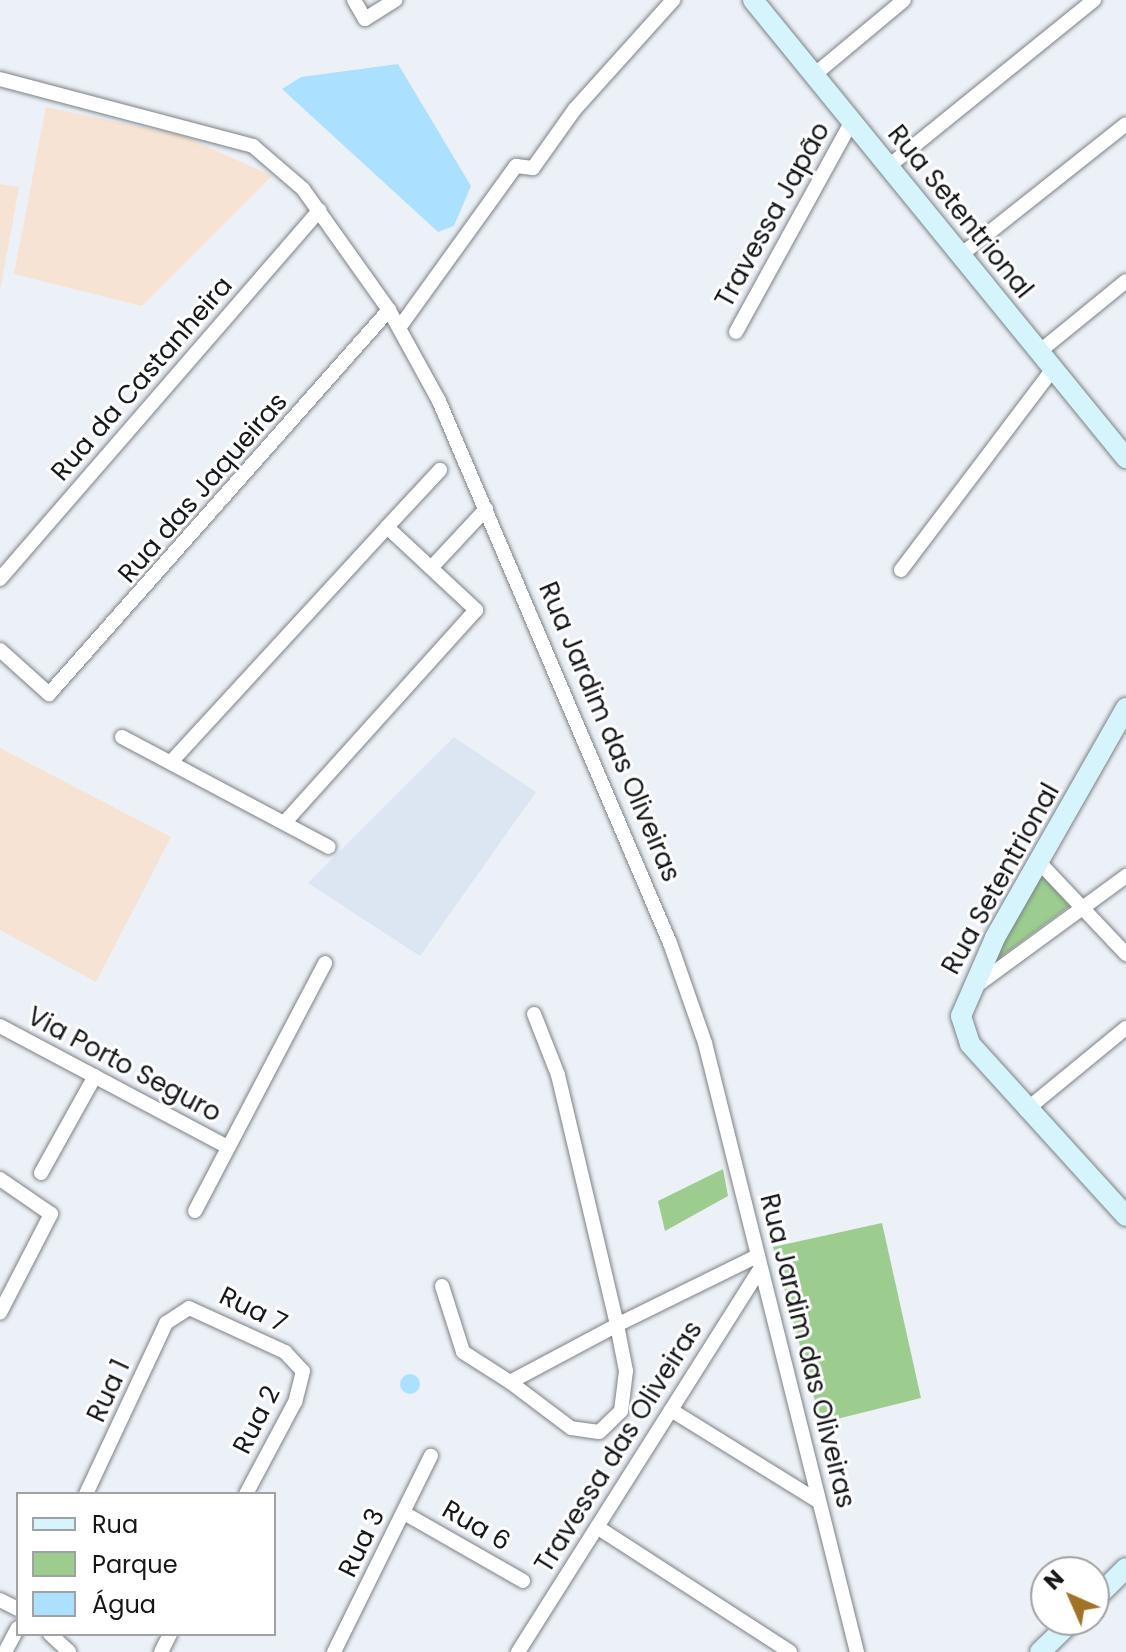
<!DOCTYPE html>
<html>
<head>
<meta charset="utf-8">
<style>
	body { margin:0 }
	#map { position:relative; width:1126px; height:1652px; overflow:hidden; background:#ecf1f7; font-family:Poppins,sans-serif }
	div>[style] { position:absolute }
	.built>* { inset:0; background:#dbe6f2 }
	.education>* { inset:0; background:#f6e3d3 }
	.green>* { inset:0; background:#9dcd8e }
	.water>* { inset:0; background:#abe1fe }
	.round { border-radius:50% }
	.roads { filter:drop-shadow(0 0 2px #7c8286) drop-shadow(0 0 2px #7c8286) }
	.street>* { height:14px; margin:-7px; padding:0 7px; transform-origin:7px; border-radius:7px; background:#fff }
	.secondary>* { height:20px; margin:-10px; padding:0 10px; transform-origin:10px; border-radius:10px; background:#d5f4fc }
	span { translate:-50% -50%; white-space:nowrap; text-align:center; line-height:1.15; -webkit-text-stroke:6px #fff; paint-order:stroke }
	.street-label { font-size:26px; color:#151719 }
	.legend { position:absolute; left:16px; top:1492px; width:260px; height:144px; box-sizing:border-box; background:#fff; border:2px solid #a1a2a3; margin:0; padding:10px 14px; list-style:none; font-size:24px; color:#151719 }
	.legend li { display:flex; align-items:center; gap:16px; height:40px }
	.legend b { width:40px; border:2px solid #a1a2a3 }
	.north { position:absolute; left:1030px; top:1556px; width:80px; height:80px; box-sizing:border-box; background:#fff; border:2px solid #a1a2a3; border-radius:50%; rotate:315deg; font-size:22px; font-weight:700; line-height:32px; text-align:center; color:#151719 }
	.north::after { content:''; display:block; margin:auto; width:28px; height:36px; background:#a27226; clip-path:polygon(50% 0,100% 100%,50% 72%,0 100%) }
</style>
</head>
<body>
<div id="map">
	<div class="built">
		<i style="clip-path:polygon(454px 737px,536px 792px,420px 956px,308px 883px)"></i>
	</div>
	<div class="education">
		<i style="clip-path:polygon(46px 107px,184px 136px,272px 176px,142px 306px,14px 274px)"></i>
		<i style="clip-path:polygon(0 184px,19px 187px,0 291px)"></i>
		<i style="clip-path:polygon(0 748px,171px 837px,96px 982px,0 930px)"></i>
	</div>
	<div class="green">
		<i style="clip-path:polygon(1042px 875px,1070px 906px,991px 964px)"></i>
		<i style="clip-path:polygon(723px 1169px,728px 1196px,665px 1231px,658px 1201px)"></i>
		<i style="clip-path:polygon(882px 1223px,921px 1398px,821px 1423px,773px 1247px)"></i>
	</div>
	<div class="water">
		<i style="clip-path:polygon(398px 64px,471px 186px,454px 226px,438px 232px,282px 89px,301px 77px)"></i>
		<i class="round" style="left:400px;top:1374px;width:20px;height:20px"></i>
	</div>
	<div class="roads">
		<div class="street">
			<i style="left:354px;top:0;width:22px;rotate:60deg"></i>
			<i style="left:365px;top:19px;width:36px;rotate:-32deg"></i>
			<i style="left:814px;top:75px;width:117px;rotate:-39.8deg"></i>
			<i style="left:0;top:79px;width:262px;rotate:14.8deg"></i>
			<i style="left:253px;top:146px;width:66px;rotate:40.7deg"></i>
			<i style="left:303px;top:189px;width:148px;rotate:54.6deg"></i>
			<i style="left:389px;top:310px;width:104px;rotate:61.2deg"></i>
			<i style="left:439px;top:401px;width:589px;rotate:66.92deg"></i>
			<i style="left:670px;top:943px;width:106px;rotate:70.7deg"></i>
			<i style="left:705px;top:1043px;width:628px;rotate:75.99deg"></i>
			<i style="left:889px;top:166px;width:264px;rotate:-39deg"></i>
			<i style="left:962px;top:254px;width:209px;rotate:-38.4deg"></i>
			<i style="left:399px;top:328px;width:200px;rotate:-54.2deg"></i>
			<i style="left:516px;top:166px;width:17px;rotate:7deg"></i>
			<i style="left:533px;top:168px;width:72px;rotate:-54.6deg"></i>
			<i style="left:575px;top:109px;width:147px;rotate:-48deg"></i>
			<i style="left:736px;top:332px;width:241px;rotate:-61.2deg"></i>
			<i style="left:1039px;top:352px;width:112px;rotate:-39.2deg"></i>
			<i style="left:387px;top:527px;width:78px;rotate:-47.1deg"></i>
			<i style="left:431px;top:568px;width:81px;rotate:-47deg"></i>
			<i style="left:901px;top:570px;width:251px;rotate:-52.9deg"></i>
			<i style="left:0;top:579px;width:488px;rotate:-49.1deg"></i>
			<i style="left:0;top:650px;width:66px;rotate:41.9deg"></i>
			<i style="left:49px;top:694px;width:513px;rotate:-48.48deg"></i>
			<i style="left:122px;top:737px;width:234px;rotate:28deg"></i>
			<i style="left:171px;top:762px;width:319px;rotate:-47.4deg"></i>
			<i style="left:387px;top:527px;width:122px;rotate:43deg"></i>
			<i style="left:476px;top:610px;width:285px;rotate:132deg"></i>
			<i style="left:1039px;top:862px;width:127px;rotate:46.6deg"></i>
			<i style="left:973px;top:988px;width:190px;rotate:-36.2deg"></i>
			<i style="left:534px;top:1014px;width:66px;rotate:68.5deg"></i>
			<i style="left:558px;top:1075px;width:257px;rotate:76.7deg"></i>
			<i style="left:617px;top:1325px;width:47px;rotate:78.9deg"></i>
			<i style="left:626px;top:1371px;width:40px;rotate:97.1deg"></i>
			<i style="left:621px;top:1411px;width:30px;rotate:136deg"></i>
			<i style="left:599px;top:1432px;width:28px;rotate:-172deg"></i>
			<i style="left:571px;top:1428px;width:76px;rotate:-143deg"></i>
			<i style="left:510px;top:1382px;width:121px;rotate:-28deg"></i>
			<i style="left:617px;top:1325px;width:156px;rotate:-26.2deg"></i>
			<i style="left:0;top:1026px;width:256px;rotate:28deg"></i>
			<i style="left:1026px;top:1110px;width:129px;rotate:-39.4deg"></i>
			<i style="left:41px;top:1173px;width:111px;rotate:-60.9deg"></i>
			<i style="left:0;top:1179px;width:62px;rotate:34.5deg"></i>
			<i style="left:51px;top:1214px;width:111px;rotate:117.3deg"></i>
			<i style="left:195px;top:1211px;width:280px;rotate:-62.3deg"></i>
			<i style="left:442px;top:1286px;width:69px;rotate:72.3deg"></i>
			<i style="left:463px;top:1352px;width:56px;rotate:32.6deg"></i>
			<i style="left:671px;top:1410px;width:173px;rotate:31.8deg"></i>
			<i style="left:86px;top:1494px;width:189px;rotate:-64.9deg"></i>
			<i style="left:166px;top:1323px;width:27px;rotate:-33deg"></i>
			<i style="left:189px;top:1308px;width:106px;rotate:24.6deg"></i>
			<i style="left:285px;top:1352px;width:26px;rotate:47deg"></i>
			<i style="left:303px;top:1371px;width:32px;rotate:104deg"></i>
			<i style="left:295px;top:1402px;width:104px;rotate:118deg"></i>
			<i style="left:404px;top:1513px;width:137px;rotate:29.7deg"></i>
			<i style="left:597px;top:1527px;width:230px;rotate:32.9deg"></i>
			<i style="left:0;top:1600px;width:20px;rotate:27deg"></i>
			<i style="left:50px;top:1634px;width:26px;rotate:43deg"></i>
			<i style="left:5px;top:1652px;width:27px;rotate:-62deg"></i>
			<i style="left:161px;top:1652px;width:20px;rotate:-63deg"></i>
			<i style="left:334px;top:1652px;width:219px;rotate:-63.7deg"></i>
			<i style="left:518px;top:1652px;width:453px;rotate:-57.7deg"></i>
		</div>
		<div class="secondary">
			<i style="left:753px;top:0;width:591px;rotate:50.84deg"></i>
			<i style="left:1126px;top:708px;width:265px;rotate:119.7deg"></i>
			<i style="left:995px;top:938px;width:85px;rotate:113.6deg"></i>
			<i style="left:961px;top:1016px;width:29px;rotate:72deg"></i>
			<i style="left:970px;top:1044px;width:232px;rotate:47.8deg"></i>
			<i style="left:1094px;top:1600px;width:45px;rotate:-45deg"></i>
			<i style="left:1040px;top:1652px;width:46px;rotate:-44.1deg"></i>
		</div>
	</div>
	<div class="street-label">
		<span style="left:960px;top:212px;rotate:51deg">Rua Setentrional</span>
		<span style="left:773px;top:215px;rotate:-61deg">Travessa Japão</span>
		<span style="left:142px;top:379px;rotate:-49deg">Rua da Castanheira</span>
		<span style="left:203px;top:488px;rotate:-49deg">Rua das Jaqueiras</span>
		<span style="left:609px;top:732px;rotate:67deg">Rua Jardim das Oliveiras</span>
		<span style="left:1001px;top:879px;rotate:-61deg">Rua Setentrional</span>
		<span style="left:124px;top:1065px;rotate:28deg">Via Porto Seguro</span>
		<span style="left:253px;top:1310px;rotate:26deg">Rua 7</span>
		<span style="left:807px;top:1351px;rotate:76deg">Rua Jardim das Oliveiras</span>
		<span style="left:109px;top:1391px;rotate:-65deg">Rua 1</span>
		<span style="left:257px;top:1420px;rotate:-63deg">Rua 2</span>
		<span style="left:619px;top:1447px;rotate:-58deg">Travessa das Oliveiras</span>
		<span style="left:476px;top:1526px;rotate:30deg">Rua 6</span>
		<span style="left:362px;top:1543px;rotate:-64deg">Rua 3</span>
	</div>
	<ul class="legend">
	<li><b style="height:10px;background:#d5f4fc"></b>Rua</li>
	<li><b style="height:22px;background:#9dcd8e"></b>Parque</li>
	<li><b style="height:22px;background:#abe1fe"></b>Água</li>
	</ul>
	<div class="north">N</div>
</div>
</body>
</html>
